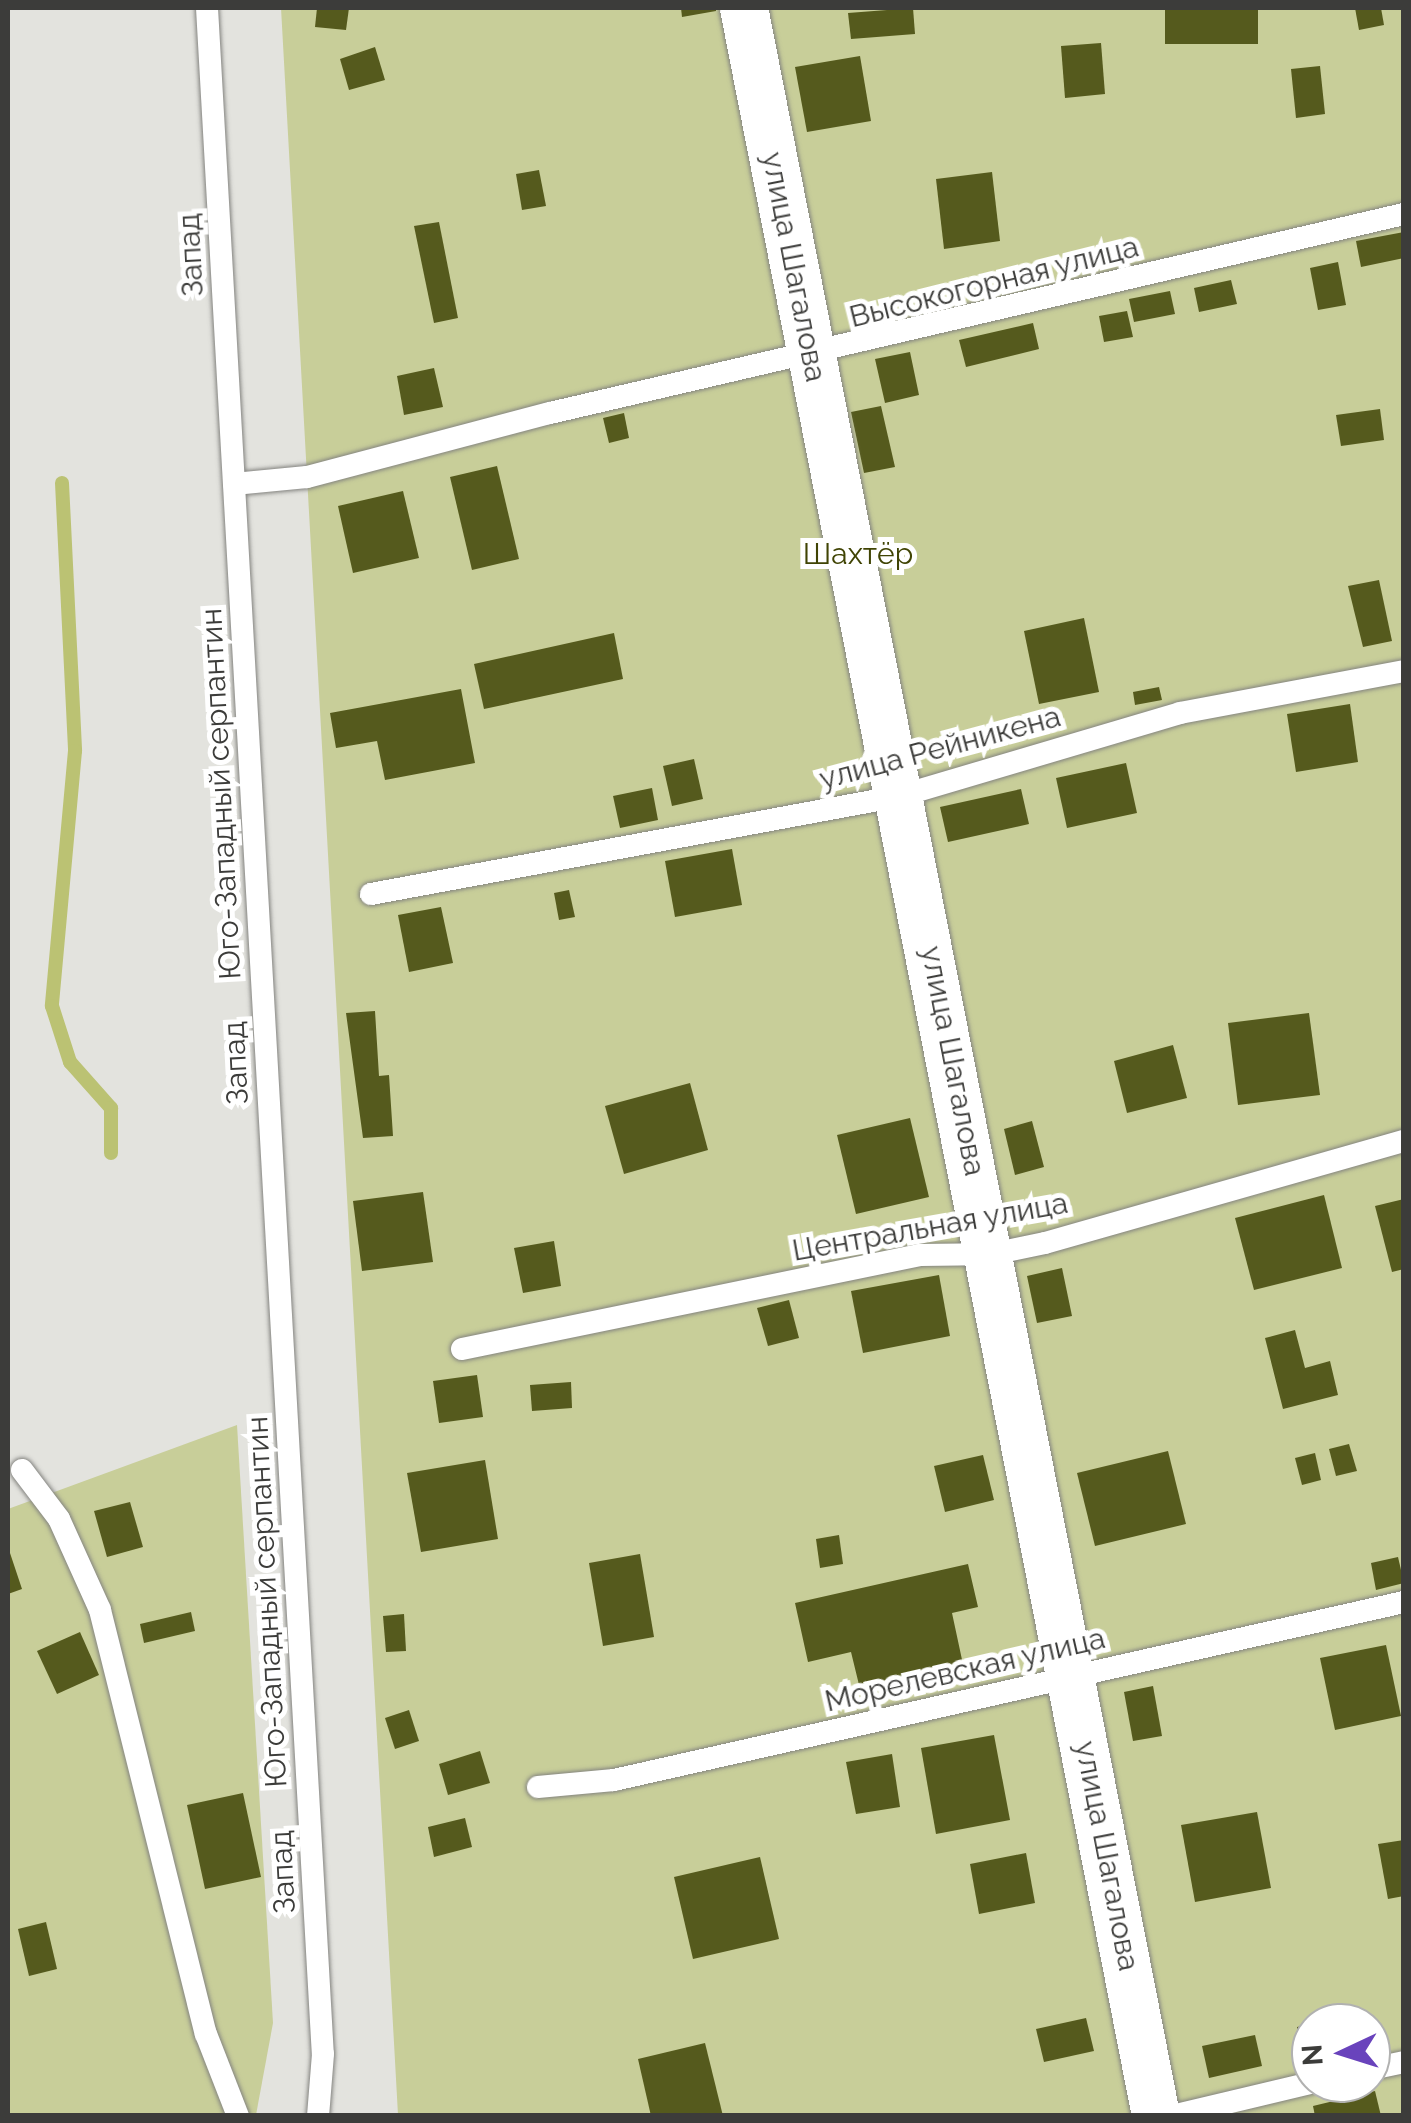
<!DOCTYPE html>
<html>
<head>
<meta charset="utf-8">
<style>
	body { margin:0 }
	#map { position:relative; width:1411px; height:2123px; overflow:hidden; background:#e3e3de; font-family:Raleway,sans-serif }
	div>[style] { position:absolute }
	.green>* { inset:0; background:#c8ce99 }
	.stream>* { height:14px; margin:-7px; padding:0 7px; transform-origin:7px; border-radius:7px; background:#bbc273 }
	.building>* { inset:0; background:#555a1d }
	.roads { filter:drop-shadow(0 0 2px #848480) drop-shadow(0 0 2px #848480) }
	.service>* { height:22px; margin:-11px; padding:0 11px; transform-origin:11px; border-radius:11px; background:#fff }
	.minor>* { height:48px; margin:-24px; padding:0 24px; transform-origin:24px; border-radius:24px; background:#fff }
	span { translate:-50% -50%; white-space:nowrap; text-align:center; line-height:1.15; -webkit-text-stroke:10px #fff; paint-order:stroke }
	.street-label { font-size:30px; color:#3c3c3a }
	.park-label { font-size:30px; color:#404404 }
	.frame { position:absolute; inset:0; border:10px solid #3c3c3a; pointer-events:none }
	.north { position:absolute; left:1291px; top:2003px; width:100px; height:100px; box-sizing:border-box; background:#fff; border:2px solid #b1b1b0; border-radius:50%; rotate:266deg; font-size:28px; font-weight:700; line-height:40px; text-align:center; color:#3c3c3a }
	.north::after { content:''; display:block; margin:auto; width:35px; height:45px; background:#6943bc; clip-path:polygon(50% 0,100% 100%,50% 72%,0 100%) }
</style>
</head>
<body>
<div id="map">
	<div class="green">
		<i style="clip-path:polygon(evenodd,281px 8px,1403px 8px,1403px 2115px,398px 2115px,281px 8px,1311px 2023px,1371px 2023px,1371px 2083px,1311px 2083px,1311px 2023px)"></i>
		<i style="clip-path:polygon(237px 1425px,273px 2023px,256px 2115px,8px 2116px,8px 1509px)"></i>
	</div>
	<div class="stream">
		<i style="left:62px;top:483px;width:268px;rotate:87.2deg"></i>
		<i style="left:75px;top:751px;width:256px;rotate:95.2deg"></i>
		<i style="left:52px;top:1006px;width:59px;rotate:72.2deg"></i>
		<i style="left:70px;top:1062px;width:62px;rotate:48.3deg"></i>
		<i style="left:111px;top:1108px;width:45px;rotate:90deg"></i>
	</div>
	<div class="building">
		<i style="clip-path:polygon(317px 8px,349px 8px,346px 30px,315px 27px)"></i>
		<i style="clip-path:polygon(681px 8px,716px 8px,716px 11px,682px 17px)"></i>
		<i style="clip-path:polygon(913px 8px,915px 34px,851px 39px,848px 13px)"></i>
		<i style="clip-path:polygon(1165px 8px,1258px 8px,1258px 44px,1165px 44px)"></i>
		<i style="clip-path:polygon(1355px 8px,1381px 8px,1384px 25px,1359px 30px)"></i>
		<i style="clip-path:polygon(1101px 43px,1105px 94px,1065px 98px,1061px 46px)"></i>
		<i style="clip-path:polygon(375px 47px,385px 80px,349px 90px,340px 59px)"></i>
		<i style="clip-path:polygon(860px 56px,871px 121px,807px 132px,795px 67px)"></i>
		<i style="clip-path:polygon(1320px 66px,1325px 114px,1296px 118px,1291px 69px)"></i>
		<i style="clip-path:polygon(539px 170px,546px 206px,522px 210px,516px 174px)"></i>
		<i style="clip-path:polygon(992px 172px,1000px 241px,944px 249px,936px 179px)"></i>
		<i style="clip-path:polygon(439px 222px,458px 318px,434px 323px,414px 226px)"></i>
		<i style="clip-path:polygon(1404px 232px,1404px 258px,1361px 267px,1356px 241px)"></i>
		<i style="clip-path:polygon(1338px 262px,1346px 305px,1318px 310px,1310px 268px)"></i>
		<i style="clip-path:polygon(1231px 280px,1237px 304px,1199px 312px,1194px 288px)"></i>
		<i style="clip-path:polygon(1170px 291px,1175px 314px,1134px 322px,1129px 299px)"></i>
		<i style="clip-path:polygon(1127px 311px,1133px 337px,1104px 342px,1099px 316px)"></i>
		<i style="clip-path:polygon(1033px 323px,1039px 349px,966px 367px,959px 340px)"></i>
		<i style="clip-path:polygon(910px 352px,919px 395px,885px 403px,875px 359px)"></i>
		<i style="clip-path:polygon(434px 368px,443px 407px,404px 415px,397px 376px)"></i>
		<i style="clip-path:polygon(881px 406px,895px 467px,864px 473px,851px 412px)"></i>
		<i style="clip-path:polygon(1380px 409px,1384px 440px,1341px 446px,1336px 415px)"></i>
		<i style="clip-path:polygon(624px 413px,629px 438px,609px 443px,603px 418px)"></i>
		<i style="clip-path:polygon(497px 466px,519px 559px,472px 570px,450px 477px)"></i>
		<i style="clip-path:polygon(403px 491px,419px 558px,353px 573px,338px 506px)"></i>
		<i style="clip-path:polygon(1379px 580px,1392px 641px,1363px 647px,1348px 586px)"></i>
		<i style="clip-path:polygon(1084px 618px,1099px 692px,1039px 704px,1024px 631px)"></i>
		<i style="clip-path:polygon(614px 633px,623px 679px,484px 709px,474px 664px)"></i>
		<i style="clip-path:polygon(1159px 687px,1162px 700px,1135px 705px,1133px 692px)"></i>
		<i style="clip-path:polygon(461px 689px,475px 763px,385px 780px,377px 741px,336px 748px,330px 713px)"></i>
		<i style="clip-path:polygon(1350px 704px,1358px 762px,1296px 772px,1287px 714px)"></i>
		<i style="clip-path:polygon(694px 759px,703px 799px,672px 806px,663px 766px)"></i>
		<i style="clip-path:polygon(1126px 763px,1137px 813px,1067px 828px,1056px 778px)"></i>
		<i style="clip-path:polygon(652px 788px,658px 820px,620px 828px,613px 796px)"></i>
		<i style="clip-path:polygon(1021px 789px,1029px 824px,948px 842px,940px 807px)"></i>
		<i style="clip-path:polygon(732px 849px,742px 905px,675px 917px,665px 861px)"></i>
		<i style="clip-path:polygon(569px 890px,575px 917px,559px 920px,554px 893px)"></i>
		<i style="clip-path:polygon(441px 907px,453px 963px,409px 972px,398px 915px)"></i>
		<i style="clip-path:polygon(375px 1011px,379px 1076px,389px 1075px,393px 1136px,363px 1138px,346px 1013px)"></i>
		<i style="clip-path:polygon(1309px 1013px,1320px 1095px,1238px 1105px,1228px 1023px)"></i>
		<i style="clip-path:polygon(1173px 1045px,1187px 1098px,1127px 1113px,1114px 1061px)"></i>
		<i style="clip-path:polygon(690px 1083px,708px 1150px,624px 1174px,605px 1106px)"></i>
		<i style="clip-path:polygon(910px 1118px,929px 1197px,856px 1214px,837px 1135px)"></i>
		<i style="clip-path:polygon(1032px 1121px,1044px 1167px,1015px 1175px,1004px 1129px)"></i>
		<i style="clip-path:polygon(423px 1192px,433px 1262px,362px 1271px,353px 1201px)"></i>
		<i style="clip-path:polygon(1324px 1195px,1342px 1268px,1254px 1290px,1235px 1218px)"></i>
		<i style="clip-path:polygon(1404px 1199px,1404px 1269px,1392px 1272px,1375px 1206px)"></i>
		<i style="clip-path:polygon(554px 1241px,561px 1286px,523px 1293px,514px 1248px)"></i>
		<i style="clip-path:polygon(1062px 1268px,1072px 1316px,1037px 1323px,1027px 1276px)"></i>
		<i style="clip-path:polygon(939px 1275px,950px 1336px,863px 1353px,851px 1291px)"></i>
		<i style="clip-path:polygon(789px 1300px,799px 1338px,768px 1346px,757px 1308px)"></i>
		<i style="clip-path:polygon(1295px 1330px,1305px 1368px,1330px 1361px,1338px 1395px,1283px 1409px,1265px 1338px)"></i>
		<i style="clip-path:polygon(477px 1375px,483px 1417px,439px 1423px,433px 1381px)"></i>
		<i style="clip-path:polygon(571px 1382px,572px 1408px,532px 1411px,530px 1385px)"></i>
		<i style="clip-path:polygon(1349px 1444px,1357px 1471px,1336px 1476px,1329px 1449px)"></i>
		<i style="clip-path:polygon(1168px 1451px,1186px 1524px,1095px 1546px,1077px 1473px)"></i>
		<i style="clip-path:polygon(1315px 1453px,1321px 1480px,1302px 1485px,1295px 1458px)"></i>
		<i style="clip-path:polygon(983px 1455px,994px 1500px,945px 1512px,934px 1466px)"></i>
		<i style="clip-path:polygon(485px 1460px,498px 1539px,421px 1552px,407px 1473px)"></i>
		<i style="clip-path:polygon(130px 1502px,143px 1547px,107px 1557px,94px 1511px)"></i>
		<i style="clip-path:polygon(839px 1535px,843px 1564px,820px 1568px,816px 1539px)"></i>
		<i style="clip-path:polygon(8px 1547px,22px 1589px,8px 1594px)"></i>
		<i style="clip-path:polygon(640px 1554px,654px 1637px,603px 1646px,589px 1563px)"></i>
		<i style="clip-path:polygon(1398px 1557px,1404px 1583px,1376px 1590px,1371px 1563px)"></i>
		<i style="clip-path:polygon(968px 1564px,978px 1607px,952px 1613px,964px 1669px,861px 1693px,851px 1652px,808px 1662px,795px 1603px)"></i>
		<i style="clip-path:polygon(191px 1612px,195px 1631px,144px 1643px,140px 1624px)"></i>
		<i style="clip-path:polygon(404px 1614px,406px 1651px,386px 1652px,383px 1616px)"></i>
		<i style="clip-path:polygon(80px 1632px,99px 1675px,57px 1694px,37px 1651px)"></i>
		<i style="clip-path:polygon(1386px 1645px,1401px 1716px,1335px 1730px,1320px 1658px)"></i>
		<i style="clip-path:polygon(1153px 1686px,1162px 1736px,1133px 1741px,1124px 1692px)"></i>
		<i style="clip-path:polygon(409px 1710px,419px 1741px,395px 1749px,385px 1718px)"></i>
		<i style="clip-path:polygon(994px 1735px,1010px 1820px,936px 1834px,921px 1748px)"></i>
		<i style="clip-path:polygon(480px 1751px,490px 1783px,448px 1795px,439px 1764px)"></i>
		<i style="clip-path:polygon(892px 1754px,900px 1807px,856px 1814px,846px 1762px)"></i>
		<i style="clip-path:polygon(243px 1793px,261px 1877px,205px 1889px,187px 1805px)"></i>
		<i style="clip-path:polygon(1257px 1812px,1271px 1888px,1195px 1902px,1181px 1825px)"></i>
		<i style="clip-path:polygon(465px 1818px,472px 1847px,434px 1857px,428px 1827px)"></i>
		<i style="clip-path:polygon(1404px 1840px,1404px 1896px,1388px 1899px,1378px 1844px)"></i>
		<i style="clip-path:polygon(1026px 1853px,1035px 1903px,979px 1914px,970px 1864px)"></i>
		<i style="clip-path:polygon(760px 1857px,779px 1939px,693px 1959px,674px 1877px)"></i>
		<i style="clip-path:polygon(46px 1922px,57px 1969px,29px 1976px,18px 1929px)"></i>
		<i style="clip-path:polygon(1353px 2015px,1355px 2023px,1323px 2023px,1323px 2021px)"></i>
		<i style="clip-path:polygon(1086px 2018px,1094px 2051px,1044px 2062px,1036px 2029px)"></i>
		<i style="clip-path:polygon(1311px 2024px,1311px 2051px,1302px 2053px,1297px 2027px)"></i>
		<i style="clip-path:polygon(1255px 2035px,1262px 2066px,1209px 2078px,1202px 2046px)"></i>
		<i style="clip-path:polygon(705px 2043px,723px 2116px,651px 2116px,638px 2059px)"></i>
		<i style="clip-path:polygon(1375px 2091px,1381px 2116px,1315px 2116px,1313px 2106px)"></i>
	</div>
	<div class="roads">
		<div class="service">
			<i style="left:207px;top:8px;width:2049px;rotate:86.76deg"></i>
			<i style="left:323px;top:2054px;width:62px;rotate:94.6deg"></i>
			<i style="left:234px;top:484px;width:73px;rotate:-5.5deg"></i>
			<i style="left:307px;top:477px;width:251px;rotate:-14.8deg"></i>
			<i style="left:550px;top:413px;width:877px;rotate:-13.12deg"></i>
			<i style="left:371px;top:894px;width:538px;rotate:-10.5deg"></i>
			<i style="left:900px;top:796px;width:292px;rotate:-16.5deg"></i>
			<i style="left:1180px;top:713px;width:228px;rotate:-10.6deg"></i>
			<i style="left:462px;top:1349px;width:468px;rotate:-11.6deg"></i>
			<i style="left:920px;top:1255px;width:72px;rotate:-0.8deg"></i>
			<i style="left:992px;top:1254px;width:54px;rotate:-11.7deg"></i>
			<i style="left:1045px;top:1243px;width:373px;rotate:-15.9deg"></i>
			<i style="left:22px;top:1470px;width:61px;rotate:52.9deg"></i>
			<i style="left:59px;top:1519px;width:100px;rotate:65.7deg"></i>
			<i style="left:100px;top:1610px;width:437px;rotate:76deg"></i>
			<i style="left:206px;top:2034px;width:88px;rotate:68.7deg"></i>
			<i style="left:538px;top:1787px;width:76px;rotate:-5.3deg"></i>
			<i style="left:614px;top:1780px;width:810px;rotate:-12.7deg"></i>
			<i style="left:1371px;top:2069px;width:34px;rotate:-12deg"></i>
			<i style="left:1172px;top:2116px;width:143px;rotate:-13.4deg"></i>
		</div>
		<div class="minor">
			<i style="left:744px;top:8px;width:2148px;rotate:78.94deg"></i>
		</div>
	</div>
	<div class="street-label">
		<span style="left:191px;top:255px;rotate:-93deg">Запад</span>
		<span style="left:794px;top:267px;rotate:79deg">улица Шагалова</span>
		<span style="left:994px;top:282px;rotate:-14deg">Высокогорная улица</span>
		<span style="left:940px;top:748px;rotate:-15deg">улица Рейникена</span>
		<span style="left:221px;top:794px;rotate:-93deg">Юго-Западный серпантин</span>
		<span style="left:953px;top:1061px;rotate:79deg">улица Шагалова</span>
		<span style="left:236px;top:1063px;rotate:-93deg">Запад</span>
		<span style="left:930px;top:1227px;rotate:-10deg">Центральная улица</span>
		<span style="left:267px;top:1602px;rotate:-93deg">Юго-Западный серпантин</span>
		<span style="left:965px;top:1670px;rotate:-13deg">Морелевская улица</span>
		<span style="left:1107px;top:1856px;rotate:79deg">улица Шагалова</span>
		<span style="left:283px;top:1872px;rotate:-93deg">Запад</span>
	</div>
	<div class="park-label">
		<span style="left:858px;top:554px">Шахтёр</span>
	</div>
	<div class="frame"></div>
	<div class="north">N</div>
</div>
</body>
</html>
